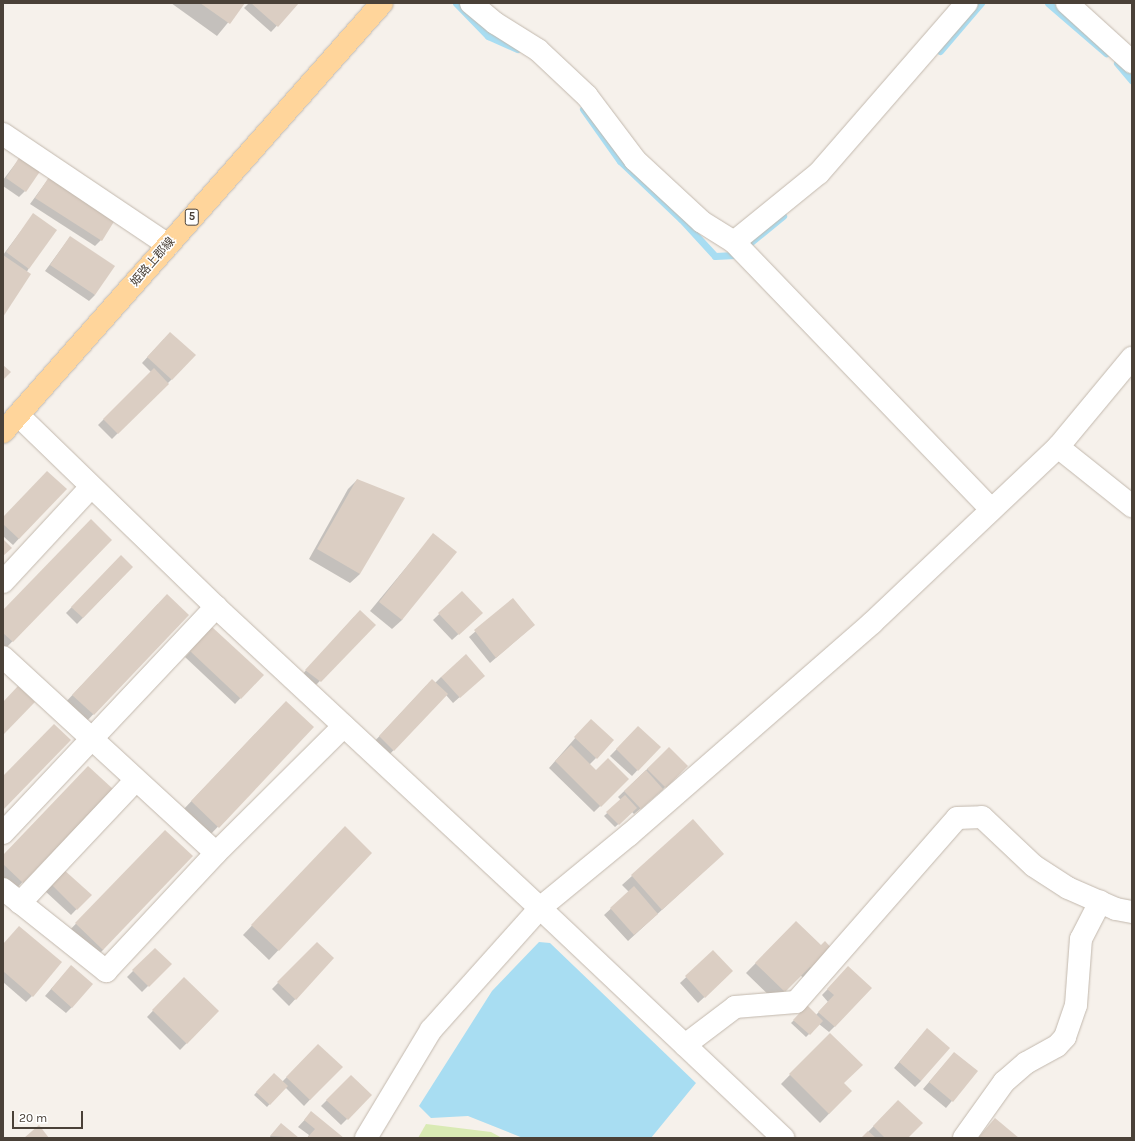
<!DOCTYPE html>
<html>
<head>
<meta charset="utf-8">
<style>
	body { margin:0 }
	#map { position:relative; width:1135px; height:1141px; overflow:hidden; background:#f6f1eb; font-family:Karla,"Noto Sans JP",sans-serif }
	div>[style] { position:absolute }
	.green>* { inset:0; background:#d9eab4 }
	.water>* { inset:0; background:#a8ddf2 }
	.shadow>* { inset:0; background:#0003 }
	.stream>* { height:7px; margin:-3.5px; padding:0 3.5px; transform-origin:3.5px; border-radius:3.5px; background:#a8ddf2 }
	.building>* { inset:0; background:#dbcec3 }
	.roads { filter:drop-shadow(0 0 1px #c2b8ad) drop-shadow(0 0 1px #c2b8ad) }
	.minor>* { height:22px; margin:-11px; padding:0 11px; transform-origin:11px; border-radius:11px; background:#fff }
	.tertiary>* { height:22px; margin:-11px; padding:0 11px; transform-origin:11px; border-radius:11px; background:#fff }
	.primary>* { height:22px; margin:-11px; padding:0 11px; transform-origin:11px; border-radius:11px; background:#ffd59b }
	span { translate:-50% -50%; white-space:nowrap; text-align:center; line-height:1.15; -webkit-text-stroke:3px #fff; paint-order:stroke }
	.shield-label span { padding:1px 3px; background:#fff; border:1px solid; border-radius:3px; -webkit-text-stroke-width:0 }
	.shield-label { font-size:11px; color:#4a4138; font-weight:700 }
	.street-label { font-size:12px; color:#4a4138 }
	.frame { position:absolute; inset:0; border:4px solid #4a4138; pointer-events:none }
	.scale { position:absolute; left:12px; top:1111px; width:71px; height:18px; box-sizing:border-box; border:2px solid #4a4138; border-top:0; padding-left:5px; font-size:12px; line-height:14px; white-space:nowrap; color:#4a4138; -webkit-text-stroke:3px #fff; paint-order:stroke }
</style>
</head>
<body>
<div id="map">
	<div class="green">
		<i style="clip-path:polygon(426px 1124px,491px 1132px,502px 1138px,418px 1138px)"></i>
	</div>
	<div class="water">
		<i style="clip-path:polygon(539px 942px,550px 943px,696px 1083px,651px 1138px,523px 1138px,468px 1116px,431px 1118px,419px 1106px,492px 991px)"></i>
	</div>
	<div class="shadow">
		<i style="clip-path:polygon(171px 3px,244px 3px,217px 36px)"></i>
		<i style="clip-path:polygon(249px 3px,298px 3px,271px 32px,244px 8px)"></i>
		<i style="clip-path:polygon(23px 154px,25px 191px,19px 197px,3px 186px,3px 180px)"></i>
		<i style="clip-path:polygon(49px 178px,101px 240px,95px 246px,30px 204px)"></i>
		<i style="clip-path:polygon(33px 215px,29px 268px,3px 315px,3px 255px)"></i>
		<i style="clip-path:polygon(70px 237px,95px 295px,89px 301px,45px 271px)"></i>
		<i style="clip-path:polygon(164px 339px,172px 379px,112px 439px,98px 425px,151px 372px,142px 363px)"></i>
		<i style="clip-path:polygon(357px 480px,360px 574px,350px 583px,309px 559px,348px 489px)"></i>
		<i style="clip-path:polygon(65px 489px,13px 545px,3px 536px,3px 518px)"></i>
		<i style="clip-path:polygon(433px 535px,402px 620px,392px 629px,370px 611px)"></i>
		<i style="clip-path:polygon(111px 540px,3px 651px,3px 611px)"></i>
		<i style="clip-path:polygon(121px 556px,132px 567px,77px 624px,66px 613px)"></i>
		<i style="clip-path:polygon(462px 592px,475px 619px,452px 640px,433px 620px)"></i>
		<i style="clip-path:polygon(513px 599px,534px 625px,490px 663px,469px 637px)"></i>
		<i style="clip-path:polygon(158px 604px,188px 615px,84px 724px,63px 705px)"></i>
		<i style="clip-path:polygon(354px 617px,374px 625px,314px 687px,300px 677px)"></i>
		<i style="clip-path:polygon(212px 628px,262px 675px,235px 704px,185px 657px)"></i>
		<i style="clip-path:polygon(441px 677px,478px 681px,453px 703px,446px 695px,388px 756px,373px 743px,426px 686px,435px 683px)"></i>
		<i style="clip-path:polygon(277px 711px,313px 727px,209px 836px,182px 811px)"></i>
		<i style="clip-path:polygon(591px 720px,596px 758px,589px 765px,596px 772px,628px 779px,594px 812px,549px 768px)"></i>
		<i style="clip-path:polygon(638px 727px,659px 747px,632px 776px,610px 756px)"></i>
		<i style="clip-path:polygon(669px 748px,687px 766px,659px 793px,634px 814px,632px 812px,615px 827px,604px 816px,621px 800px,618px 797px)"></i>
		<i style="clip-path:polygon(111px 789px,13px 892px,3px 882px,3px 856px)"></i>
		<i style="clip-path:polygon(693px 821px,713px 863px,628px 941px,604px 915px,629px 892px,622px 885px)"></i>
		<i style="clip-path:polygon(336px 837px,371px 853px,269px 960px,243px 935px)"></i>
		<i style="clip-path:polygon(156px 840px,103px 950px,94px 959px,67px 933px)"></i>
		<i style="clip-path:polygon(63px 871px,90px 895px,71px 915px,45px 891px)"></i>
		<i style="clip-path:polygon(796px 922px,821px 946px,825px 943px,805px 979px,800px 975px,775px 1001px,746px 973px)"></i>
		<i style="clip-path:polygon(317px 943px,333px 958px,289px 1006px,272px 989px)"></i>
		<i style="clip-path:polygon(3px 945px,32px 996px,26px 1002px,3px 982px)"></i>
		<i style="clip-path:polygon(155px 949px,170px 964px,142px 992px,127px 977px)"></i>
		<i style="clip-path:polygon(713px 952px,726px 977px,698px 1003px,680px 983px)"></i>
		<i style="clip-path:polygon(848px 968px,835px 1026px,829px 1032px,819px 1024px,806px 1037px,791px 1023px,807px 1007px,816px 1015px,828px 1002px,822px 995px)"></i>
		<i style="clip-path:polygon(65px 973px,72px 1007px,66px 1013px,45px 996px)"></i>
		<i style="clip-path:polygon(184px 978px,218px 1011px,180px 1050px,147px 1017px)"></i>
		<i style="clip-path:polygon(830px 1034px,843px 1083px,851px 1091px,820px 1123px,781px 1084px)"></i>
		<i style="clip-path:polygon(921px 1036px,921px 1081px,915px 1087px,894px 1068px)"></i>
		<i style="clip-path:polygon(318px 1045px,341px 1067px,304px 1106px,285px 1087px,267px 1107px,254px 1095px,274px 1074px,282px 1082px)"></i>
		<i style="clip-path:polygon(954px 1053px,977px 1071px,946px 1108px,923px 1089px)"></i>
		<i style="clip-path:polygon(351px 1076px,371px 1095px,341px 1125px,321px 1106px)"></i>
		<i style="clip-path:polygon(898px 1101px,907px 1138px,862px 1138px,868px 1132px)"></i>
		<i style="clip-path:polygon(311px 1113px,342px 1138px,307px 1138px,309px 1135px,298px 1127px)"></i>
		<i style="clip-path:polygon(281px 1124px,298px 1138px,269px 1138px)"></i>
	</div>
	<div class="stream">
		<i style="left:456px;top:3px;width:46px;rotate:45.9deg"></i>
		<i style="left:488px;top:36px;width:32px;rotate:24deg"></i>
		<i style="left:1048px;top:3px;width:77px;rotate:40.8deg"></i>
		<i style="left:940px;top:51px;width:63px;rotate:-49.5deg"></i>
		<i style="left:1117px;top:63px;width:23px;rotate:50deg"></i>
		<i style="left:583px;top:109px;width:64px;rotate:54.6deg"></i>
		<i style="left:620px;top:161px;width:84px;rotate:43.6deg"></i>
		<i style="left:681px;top:219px;width:50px;rotate:47.4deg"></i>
		<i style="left:715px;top:256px;width:20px;rotate:-3deg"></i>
		<i style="left:735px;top:255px;width:62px;rotate:-39.1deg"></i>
	</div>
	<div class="building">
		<i style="clip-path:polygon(200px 3px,245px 3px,230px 24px)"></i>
		<i style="clip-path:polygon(251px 3px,299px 3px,278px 27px)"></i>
		<i style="clip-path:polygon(22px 153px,43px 167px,26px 192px,6px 178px)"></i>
		<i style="clip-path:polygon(49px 177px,115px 220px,102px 241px,35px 198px)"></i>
		<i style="clip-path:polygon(33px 213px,57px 230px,29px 269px,6px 252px)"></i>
		<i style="clip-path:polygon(70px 236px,115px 266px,95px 295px,50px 265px)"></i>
		<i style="clip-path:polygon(3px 255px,31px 274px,3px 317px)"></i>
		<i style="clip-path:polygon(170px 332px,196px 355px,172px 380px,147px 357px)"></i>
		<i style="clip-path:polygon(3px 365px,11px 372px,3px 380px)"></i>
		<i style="clip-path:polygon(154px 368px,169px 384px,118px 434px,103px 419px)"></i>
		<i style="clip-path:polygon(47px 471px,67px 489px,19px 539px,3px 524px,3px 517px)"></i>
		<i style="clip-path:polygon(357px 479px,405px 498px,360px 574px,317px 549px)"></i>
		<i style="clip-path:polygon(91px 519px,112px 540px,13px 642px,3px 633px,3px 610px)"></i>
		<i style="clip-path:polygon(433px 533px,457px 552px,402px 620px,379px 602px)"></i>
		<i style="clip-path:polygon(3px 539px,12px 548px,3px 556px)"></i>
		<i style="clip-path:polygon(121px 555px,133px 567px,83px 618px,71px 607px)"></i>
		<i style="clip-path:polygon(462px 591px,483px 613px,459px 635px,438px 613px)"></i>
		<i style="clip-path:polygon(167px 594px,189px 615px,94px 715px,72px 695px)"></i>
		<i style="clip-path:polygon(513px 598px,535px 625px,496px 658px,474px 630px)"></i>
		<i style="clip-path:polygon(360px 610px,376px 625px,321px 682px,305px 670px)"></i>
		<i style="clip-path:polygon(212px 627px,264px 675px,241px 699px,190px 651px)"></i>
		<i style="clip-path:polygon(466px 654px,485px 676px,460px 698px,441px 677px)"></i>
		<i style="clip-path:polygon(432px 679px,448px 694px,394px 751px,379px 736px)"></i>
		<i style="clip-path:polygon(18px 686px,35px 702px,3px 735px,3px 702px)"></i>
		<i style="clip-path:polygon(286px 701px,314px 727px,219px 828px,191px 801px)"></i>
		<i style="clip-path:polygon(591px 719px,614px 740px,597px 759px,574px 737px)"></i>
		<i style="clip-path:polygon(54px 724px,71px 740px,3px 810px,3px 776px)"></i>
		<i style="clip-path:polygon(638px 726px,661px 747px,638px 771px,616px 749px)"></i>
		<i style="clip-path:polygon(571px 745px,596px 770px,608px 758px,629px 779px,601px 807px,555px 761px)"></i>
		<i style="clip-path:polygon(669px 747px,688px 766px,666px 788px,647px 769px)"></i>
		<i style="clip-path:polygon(88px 766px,113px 789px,23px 883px,3px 864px,3px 855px)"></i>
		<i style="clip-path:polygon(646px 770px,663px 789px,641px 809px,624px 791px)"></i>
		<i style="clip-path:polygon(625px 795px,637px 808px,619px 825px,606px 812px)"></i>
		<i style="clip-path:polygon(693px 819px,724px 854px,662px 910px,631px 875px)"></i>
		<i style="clip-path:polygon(345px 826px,372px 853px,279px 951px,251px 925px)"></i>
		<i style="clip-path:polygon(165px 830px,193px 856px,103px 950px,75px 923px)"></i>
		<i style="clip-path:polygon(63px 869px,92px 895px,77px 910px,51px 884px)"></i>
		<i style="clip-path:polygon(634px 886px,658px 914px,634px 935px,610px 908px)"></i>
		<i style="clip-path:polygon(796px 921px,821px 945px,825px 941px,834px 951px,815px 971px,810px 967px,785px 992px,755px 963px)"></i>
		<i style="clip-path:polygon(19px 926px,62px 962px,33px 997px,3px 971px,3px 944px)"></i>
		<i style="clip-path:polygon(317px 942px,334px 958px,296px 1000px,277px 982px)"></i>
		<i style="clip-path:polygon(155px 948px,172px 964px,149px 987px,132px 970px)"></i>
		<i style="clip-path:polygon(713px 950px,733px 971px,705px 998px,685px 976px)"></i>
		<i style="clip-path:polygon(71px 965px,93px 984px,72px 1008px,51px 989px)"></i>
		<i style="clip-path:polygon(848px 966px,872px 988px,835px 1027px,818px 1012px,834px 995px,827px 989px)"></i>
		<i style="clip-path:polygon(184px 977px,219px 1011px,187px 1044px,152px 1010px)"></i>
		<i style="clip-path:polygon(807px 1005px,823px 1021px,810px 1035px,793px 1020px)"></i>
		<i style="clip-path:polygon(927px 1028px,950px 1048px,921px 1081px,899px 1062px)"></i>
		<i style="clip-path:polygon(830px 1033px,863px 1065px,844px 1083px,852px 1091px,829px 1114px,789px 1074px)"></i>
		<i style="clip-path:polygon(318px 1044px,343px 1067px,310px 1100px,286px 1077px)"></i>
		<i style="clip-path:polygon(954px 1052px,978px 1071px,953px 1102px,929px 1082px)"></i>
		<i style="clip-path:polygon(274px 1073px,288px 1086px,270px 1105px,256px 1092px)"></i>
		<i style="clip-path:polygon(351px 1075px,372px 1095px,348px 1120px,326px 1100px)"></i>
		<i style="clip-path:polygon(898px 1100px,923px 1123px,908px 1138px,885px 1138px,873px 1126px)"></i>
		<i style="clip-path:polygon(311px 1111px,344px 1138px,307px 1138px,315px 1129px,304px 1120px)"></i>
		<i style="clip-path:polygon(995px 1118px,1019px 1138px,978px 1138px)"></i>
		<i style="clip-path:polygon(281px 1123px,299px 1138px,270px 1136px)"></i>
		<i style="clip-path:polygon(39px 1125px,49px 1138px,24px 1138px)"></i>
		<i style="clip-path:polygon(868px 1131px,876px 1138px,861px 1138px)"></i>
	</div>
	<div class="roads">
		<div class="minor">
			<i style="left:471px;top:3px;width:31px;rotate:40deg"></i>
			<i style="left:495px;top:23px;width:51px;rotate:32.1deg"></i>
			<i style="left:538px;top:50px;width:67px;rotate:43.2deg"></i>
			<i style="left:587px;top:96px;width:80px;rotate:53.1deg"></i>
			<i style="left:635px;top:160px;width:91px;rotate:42.8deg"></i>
			<i style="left:702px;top:222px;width:38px;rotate:32deg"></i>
			<i style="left:734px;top:242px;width:371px;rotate:46.1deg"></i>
			<i style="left:1067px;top:3px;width:88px;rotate:42.2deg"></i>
			<i style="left:3px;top:134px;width:199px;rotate:33.9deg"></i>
			<i style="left:734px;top:242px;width:109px;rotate:-39.1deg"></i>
			<i style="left:819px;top:173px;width:225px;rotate:-49deg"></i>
			<i style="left:1058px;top:447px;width:95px;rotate:38.6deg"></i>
			<i style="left:3px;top:582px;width:129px;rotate:-47.2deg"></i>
			<i style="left:3px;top:657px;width:289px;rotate:42.6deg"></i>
			<i style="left:3px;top:833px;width:311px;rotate:-46.7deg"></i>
			<i style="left:3px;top:889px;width:132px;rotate:38.5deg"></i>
			<i style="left:106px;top:971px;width:161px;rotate:-47deg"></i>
			<i style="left:216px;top:853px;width:180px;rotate:-44.8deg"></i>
			<i style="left:20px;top:903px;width:169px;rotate:-46.7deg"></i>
			<i style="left:685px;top:1045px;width:63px;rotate:-37.2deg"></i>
			<i style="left:735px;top:1007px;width:61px;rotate:-4.7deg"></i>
			<i style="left:796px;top:1002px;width:244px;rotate:-48.8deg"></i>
			<i style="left:957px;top:818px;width:25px;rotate:-2deg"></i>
			<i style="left:982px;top:817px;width:71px;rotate:43.3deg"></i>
			<i style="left:1034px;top:866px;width:40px;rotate:32.9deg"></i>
			<i style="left:1068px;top:888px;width:52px;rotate:23.6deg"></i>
			<i style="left:1116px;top:909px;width:16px;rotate:11deg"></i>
			<i style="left:366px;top:1138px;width:126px;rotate:-59deg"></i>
			<i style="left:431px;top:1030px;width:164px;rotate:-48.2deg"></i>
			<i style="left:540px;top:908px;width:115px;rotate:-39.4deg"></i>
			<i style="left:629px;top:835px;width:322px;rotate:-41.1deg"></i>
			<i style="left:872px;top:623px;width:256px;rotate:-43.4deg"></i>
			<i style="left:1058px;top:447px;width:116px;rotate:-50.3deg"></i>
			<i style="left:964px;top:1138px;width:69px;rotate:-54.5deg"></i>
			<i style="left:1004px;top:1082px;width:29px;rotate:-41deg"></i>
			<i style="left:1026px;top:1063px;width:35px;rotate:-29deg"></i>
			<i style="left:1057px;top:1046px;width:12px;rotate:-48deg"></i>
			<i style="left:1065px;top:1037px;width:34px;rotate:-71deg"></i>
			<i style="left:1076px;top:1005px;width:66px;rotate:-85.7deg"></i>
			<i style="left:1081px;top:939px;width:42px;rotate:-62.8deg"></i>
		</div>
		<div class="tertiary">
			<i style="left:18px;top:415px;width:276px;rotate:44.1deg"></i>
			<i style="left:216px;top:607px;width:442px;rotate:42.9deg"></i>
			<i style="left:540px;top:908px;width:335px;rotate:43.4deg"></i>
		</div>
		<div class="primary">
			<i style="left:3px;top:432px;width:572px;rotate:-48.54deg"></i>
		</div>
	</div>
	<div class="shield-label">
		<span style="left:192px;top:217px">5</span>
	</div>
	<div class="street-label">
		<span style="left:153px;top:262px;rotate:-49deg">姫路上郡線</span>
	</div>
	<div class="frame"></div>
	<div class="scale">20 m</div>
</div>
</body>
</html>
